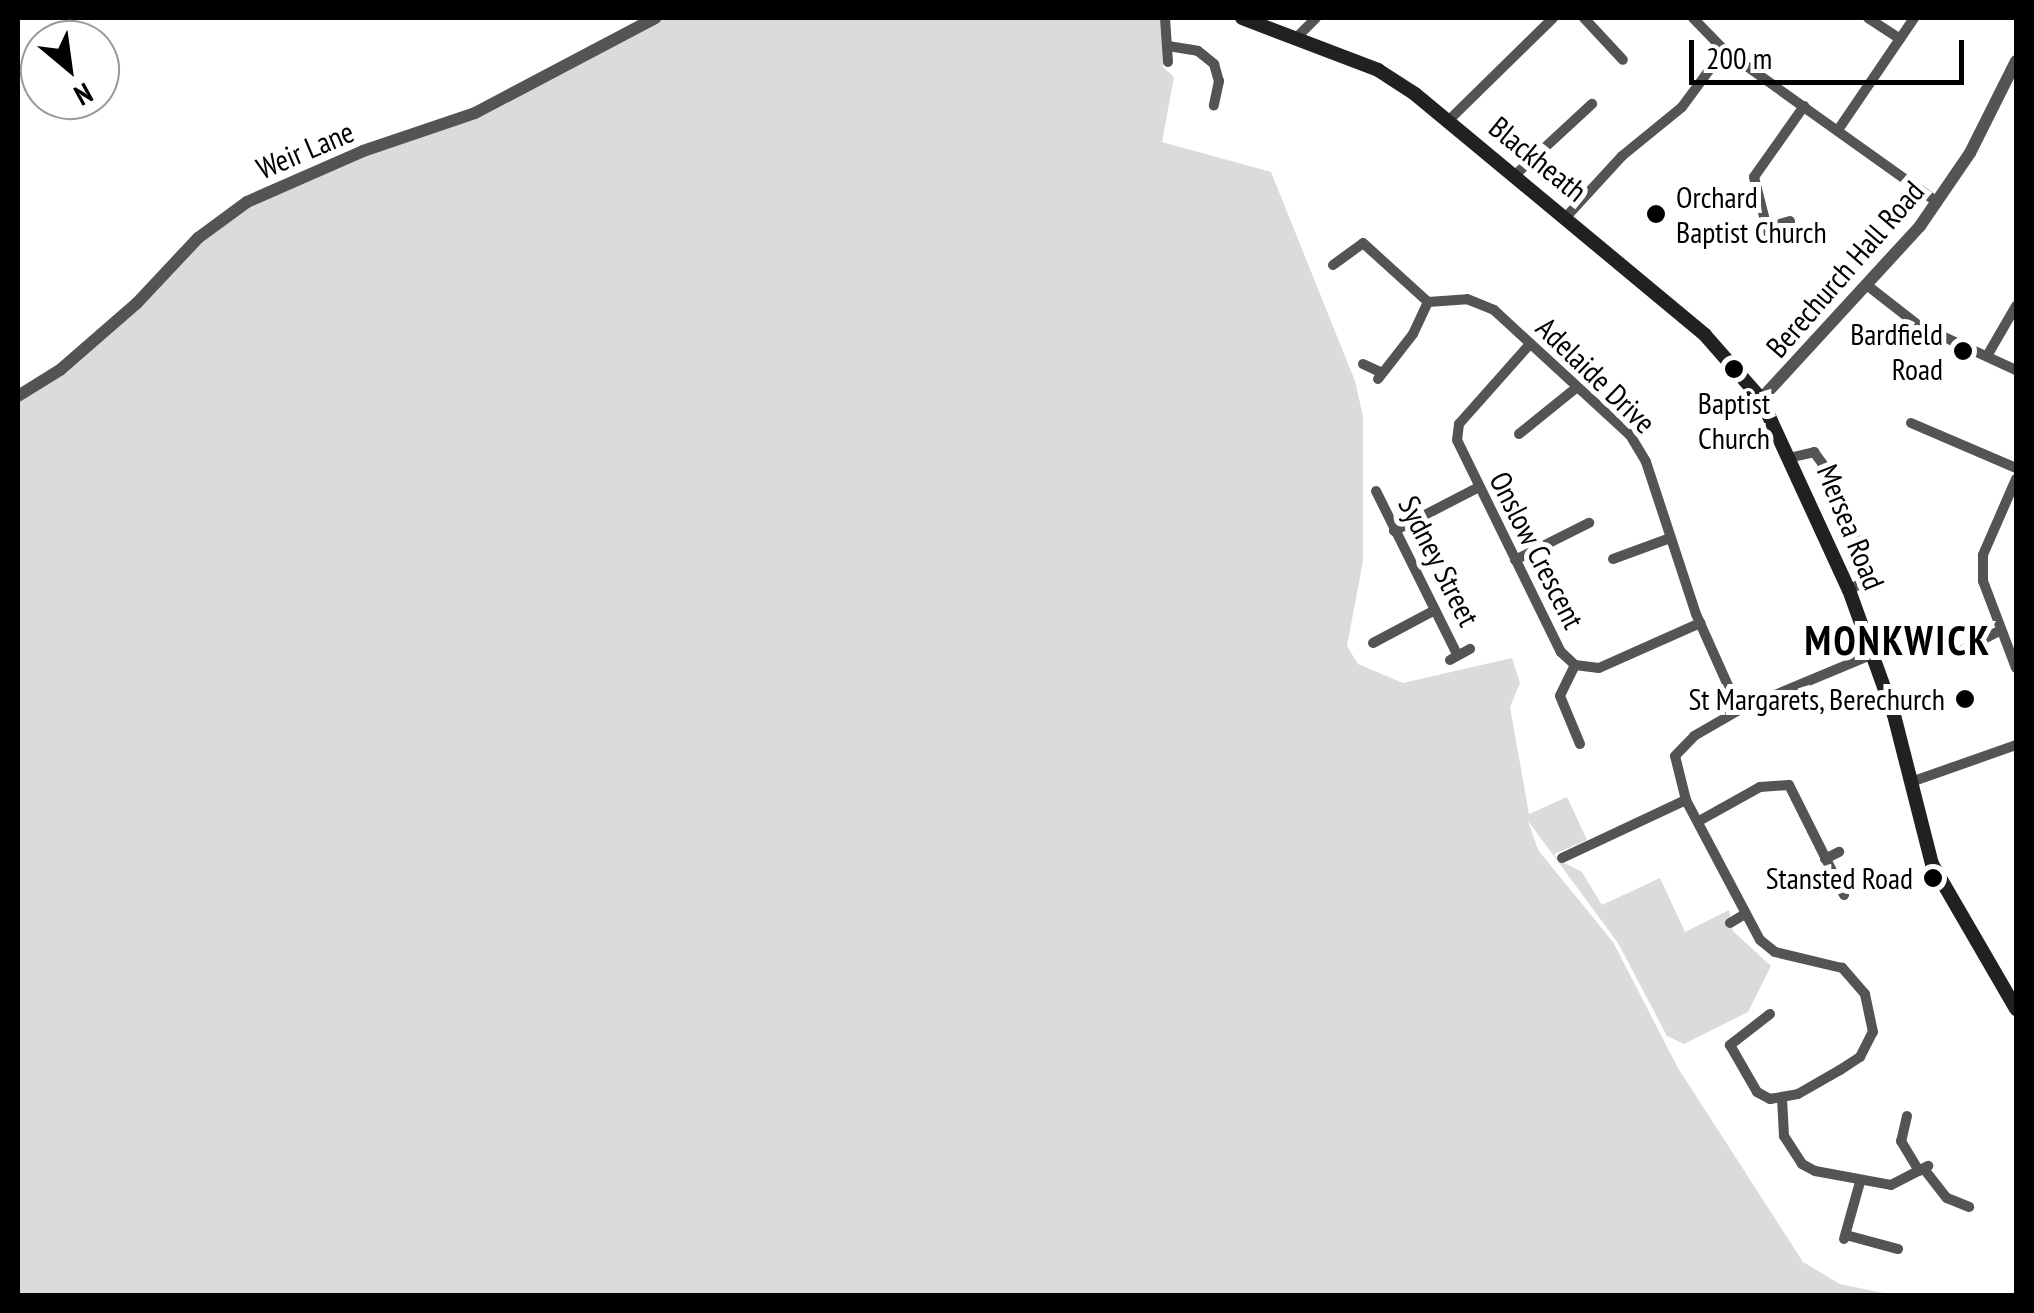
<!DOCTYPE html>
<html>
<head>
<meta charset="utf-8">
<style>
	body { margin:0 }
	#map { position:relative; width:2034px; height:1313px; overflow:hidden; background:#fff; font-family:"PT Sans Narrow",sans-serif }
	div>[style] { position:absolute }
	.green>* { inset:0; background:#dbdbdb }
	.minor>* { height:10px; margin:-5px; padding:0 5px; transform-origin:5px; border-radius:5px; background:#545454 }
	.tertiary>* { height:12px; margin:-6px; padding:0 6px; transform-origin:6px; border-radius:6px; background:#545454 }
	.secondary>* { height:14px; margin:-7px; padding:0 7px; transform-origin:7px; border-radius:7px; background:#212121 }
	.dots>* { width:28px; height:28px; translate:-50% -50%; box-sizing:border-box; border:5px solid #fff; border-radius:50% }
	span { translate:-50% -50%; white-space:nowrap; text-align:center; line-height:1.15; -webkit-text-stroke:10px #fff; paint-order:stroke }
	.street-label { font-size:30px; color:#000 }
	.poi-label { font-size:30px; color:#000 }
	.left { translate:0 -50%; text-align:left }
	.right { translate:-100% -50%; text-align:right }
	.district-label { font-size:40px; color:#000; font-weight:700; letter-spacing:2.5px }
	.frame { position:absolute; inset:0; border:20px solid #000; pointer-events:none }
	.north { position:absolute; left:20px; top:20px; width:100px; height:100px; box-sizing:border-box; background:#fff; border:2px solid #999; border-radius:50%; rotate:151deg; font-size:28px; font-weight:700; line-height:40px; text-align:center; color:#000 }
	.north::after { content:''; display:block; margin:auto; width:35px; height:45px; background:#000; clip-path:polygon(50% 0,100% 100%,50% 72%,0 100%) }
	.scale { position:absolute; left:1689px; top:40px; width:275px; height:45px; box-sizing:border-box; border:5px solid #000; border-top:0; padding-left:12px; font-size:30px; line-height:35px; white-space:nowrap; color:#000; -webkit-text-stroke:8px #fff; paint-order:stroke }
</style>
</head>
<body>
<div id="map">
	<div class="green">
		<i style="clip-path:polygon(660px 18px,1161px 18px,1163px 67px,1174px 77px,1162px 142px,1271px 172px,1355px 381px,1363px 416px,1363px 561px,1347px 646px,1358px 664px,1403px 683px,1512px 658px,1520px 683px,1510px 707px,1529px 814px,1567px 797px,1587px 840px,1554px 854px,1557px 859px,1582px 872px,1602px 905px,1660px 878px,1685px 932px,1729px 910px,1733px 931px,1771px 966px,1748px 1012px,1684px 1044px,1667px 1036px,1618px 943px,1528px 821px,1538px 850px,1613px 942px,1678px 1068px,1803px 1262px,1840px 1284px,1893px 1295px,18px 1296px,18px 396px,60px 370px,198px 238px,247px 202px,410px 138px)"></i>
	</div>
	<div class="minor">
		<i style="left:1165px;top:18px;width:44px;rotate:86.1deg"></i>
		<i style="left:1584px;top:18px;width:57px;rotate:47.1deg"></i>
		<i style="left:1693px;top:18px;width:45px;rotate:45.9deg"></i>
		<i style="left:1724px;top:50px;width:262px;rotate:35.5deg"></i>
		<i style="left:1868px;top:18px;width:38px;rotate:33deg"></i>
		<i style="left:1296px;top:38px;width:28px;rotate:-45deg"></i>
		<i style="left:1168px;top:46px;width:30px;rotate:9deg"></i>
		<i style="left:1198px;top:51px;width:21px;rotate:39deg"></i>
		<i style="left:1214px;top:64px;width:18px;rotate:74deg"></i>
		<i style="left:1219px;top:81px;width:25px;rotate:102deg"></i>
		<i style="left:1448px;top:121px;width:147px;rotate:-44.4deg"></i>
		<i style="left:1838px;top:130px;width:135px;rotate:-55.8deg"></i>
		<i style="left:1515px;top:175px;width:105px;rotate:-42.7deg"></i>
		<i style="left:1566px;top:217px;width:83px;rotate:-47.4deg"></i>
		<i style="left:1622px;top:156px;width:77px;rotate:-39.2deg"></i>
		<i style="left:1682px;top:107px;width:71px;rotate:-53.6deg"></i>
		<i style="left:1766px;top:228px;width:25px;rotate:-16deg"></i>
		<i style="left:1770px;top:240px;width:65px;rotate:-104.3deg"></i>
		<i style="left:1754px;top:177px;width:87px;rotate:-54.8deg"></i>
		<i style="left:1333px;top:265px;width:37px;rotate:-36deg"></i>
		<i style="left:1363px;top:243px;width:88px;rotate:42.2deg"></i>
		<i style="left:1428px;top:302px;width:39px;rotate:-4deg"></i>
		<i style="left:1467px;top:299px;width:29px;rotate:22deg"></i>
		<i style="left:1494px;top:310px;width:185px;rotate:42.6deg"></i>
		<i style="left:1630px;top:435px;width:31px;rotate:59deg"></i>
		<i style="left:1646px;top:462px;width:160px;rotate:71.8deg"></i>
		<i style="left:1696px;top:614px;width:105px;rotate:65.9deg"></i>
		<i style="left:1868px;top:286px;width:63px;rotate:38deg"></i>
		<i style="left:1918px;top:325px;width:108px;rotate:24.7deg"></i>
		<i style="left:1530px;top:344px;width:107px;rotate:131.6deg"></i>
		<i style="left:1459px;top:424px;width:16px;rotate:97deg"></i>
		<i style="left:1457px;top:440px;width:236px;rotate:63.9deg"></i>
		<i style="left:1561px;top:652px;width:19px;rotate:43deg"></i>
		<i style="left:1575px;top:665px;width:24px;rotate:7deg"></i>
		<i style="left:1599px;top:668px;width:111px;rotate:-24deg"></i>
		<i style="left:1987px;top:356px;width:58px;rotate:-59.9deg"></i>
		<i style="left:1363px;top:364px;width:21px;rotate:25deg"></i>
		<i style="left:1378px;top:379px;width:57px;rotate:-52.1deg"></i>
		<i style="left:1413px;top:334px;width:35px;rotate:-65deg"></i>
		<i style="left:1911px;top:423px;width:114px;rotate:23.2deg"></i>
		<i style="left:1519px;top:434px;width:73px;rotate:-38.9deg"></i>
		<i style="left:1793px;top:457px;width:22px;rotate:-13deg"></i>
		<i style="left:1814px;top:452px;width:14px;rotate:54deg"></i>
		<i style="left:1822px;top:463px;width:116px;rotate:66.1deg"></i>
		<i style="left:1869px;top:569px;width:9px;rotate:84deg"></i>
		<i style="left:1870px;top:578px;width:24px;rotate:150deg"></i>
		<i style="left:2016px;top:479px;width:83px;rotate:113.5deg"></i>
		<i style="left:1983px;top:555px;width:26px;rotate:90deg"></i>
		<i style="left:1983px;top:581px;width:93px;rotate:69.2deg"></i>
		<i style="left:1376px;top:491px;width:182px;rotate:63.6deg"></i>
		<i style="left:1394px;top:531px;width:93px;rotate:-27.4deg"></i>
		<i style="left:1613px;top:559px;width:61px;rotate:-20.2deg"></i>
		<i style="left:1515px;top:560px;width:83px;rotate:-26.6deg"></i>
		<i style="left:1373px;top:643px;width:70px;rotate:-28deg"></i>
		<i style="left:1955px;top:654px;width:47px;rotate:-27.6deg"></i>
		<i style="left:1450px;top:660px;width:23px;rotate:-29deg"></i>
		<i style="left:1575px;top:665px;width:34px;rotate:116deg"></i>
		<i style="left:1560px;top:696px;width:52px;rotate:67.4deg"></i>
		<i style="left:1911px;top:782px;width:111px;rotate:-19.4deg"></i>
		<i style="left:1699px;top:821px;width:70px;rotate:-29.1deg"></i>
		<i style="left:1760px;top:787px;width:29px;rotate:-4deg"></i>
		<i style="left:1789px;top:785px;width:123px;rotate:63.4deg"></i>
		<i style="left:1562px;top:858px;width:137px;rotate:-25.1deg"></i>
		<i style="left:1825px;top:859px;width:16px;rotate:-27deg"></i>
		<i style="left:1730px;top:923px;width:17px;rotate:-31deg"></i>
		<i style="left:1770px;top:1014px;width:51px;rotate:142.2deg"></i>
		<i style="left:1730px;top:1045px;width:54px;rotate:60.1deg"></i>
		<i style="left:1757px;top:1092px;width:15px;rotate:28deg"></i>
		<i style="left:1770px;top:1099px;width:28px;rotate:-10deg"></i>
		<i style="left:1798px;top:1094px;width:48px;rotate:-29.7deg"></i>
		<i style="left:1840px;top:1070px;width:24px;rotate:-33deg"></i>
		<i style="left:1860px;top:1057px;width:28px;rotate:-63deg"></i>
		<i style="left:1873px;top:1032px;width:39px;rotate:-102deg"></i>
		<i style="left:1865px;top:994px;width:35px;rotate:-131deg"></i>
		<i style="left:1842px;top:968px;width:69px;rotate:-166.6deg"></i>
		<i style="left:1775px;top:952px;width:19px;rotate:-141deg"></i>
		<i style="left:1760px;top:940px;width:158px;rotate:-117.9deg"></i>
		<i style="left:1686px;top:800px;width:45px;rotate:-104deg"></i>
		<i style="left:1675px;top:756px;width:28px;rotate:-46deg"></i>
		<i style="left:1694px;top:736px;width:52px;rotate:-30deg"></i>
		<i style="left:1739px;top:710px;width:145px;rotate:-22.7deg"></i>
		<i style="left:1782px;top:1098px;width:38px;rotate:87deg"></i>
		<i style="left:1784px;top:1136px;width:33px;rotate:57deg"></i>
		<i style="left:1802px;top:1164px;width:15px;rotate:28deg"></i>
		<i style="left:1815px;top:1171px;width:77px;rotate:10.4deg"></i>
		<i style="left:1891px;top:1185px;width:42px;rotate:-27.2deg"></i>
		<i style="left:1907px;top:1116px;width:26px;rotate:103deg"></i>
		<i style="left:1901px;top:1141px;width:35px;rotate:59deg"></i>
		<i style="left:1924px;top:1169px;width:37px;rotate:52deg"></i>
		<i style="left:1947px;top:1198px;width:24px;rotate:22deg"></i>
		<i style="left:1846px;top:1235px;width:54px;rotate:15.1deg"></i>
		<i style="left:1844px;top:1239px;width:59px;rotate:-74.3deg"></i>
	</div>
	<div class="tertiary">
		<i style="left:18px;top:396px;width:49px;rotate:-31.8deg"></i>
		<i style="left:60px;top:370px;width:102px;rotate:-41deg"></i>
		<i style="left:137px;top:303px;width:89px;rotate:-46.8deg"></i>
		<i style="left:198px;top:238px;width:61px;rotate:-36.3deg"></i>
		<i style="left:247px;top:202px;width:127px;rotate:-23.7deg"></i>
		<i style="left:363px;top:151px;width:118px;rotate:-18.7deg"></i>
		<i style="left:475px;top:113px;width:204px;rotate:-27.8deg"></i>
		<i style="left:1761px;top:399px;width:235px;rotate:-47.4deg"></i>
		<i style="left:1920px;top:226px;width:88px;rotate:-55.6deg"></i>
		<i style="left:1970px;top:153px;width:103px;rotate:-63.4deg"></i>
	</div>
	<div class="secondary">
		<i style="left:1242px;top:18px;width:146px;rotate:20.9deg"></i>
		<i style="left:1378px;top:70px;width:44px;rotate:33deg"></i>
		<i style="left:1415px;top:94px;width:377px;rotate:39.7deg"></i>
		<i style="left:1705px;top:335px;width:85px;rotate:48.8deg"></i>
		<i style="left:1761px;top:399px;width:210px;rotate:65.3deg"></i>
		<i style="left:1849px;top:590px;width:133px;rotate:70.2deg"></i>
		<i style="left:1894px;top:715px;width:154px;rotate:75.7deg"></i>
		<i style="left:1932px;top:864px;width:168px;rotate:59.9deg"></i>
	</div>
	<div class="dots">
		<i style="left:1656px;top:214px;background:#000"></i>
		<i style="left:1963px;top:351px;background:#000"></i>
		<i style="left:1734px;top:369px;background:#000"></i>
		<i style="left:1965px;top:699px;background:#000"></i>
		<i style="left:1933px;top:878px;background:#000"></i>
	</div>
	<div class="street-label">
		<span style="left:305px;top:150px;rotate:-23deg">Weir Lane</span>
		<span style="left:1538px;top:159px;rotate:39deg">Blackheath</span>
		<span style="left:1845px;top:269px;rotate:-49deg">Berechurch Hall Road</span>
		<span style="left:1596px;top:375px;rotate:44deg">Adelaide Drive</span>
		<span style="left:1851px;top:527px;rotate:68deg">Mersea Road</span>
		<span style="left:1537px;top:550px;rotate:63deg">Onslow Crescent</span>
		<span style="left:1439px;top:561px;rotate:63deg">Sydney Street</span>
	</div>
	<div class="poi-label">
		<span class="left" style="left:1676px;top:214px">Orchard<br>Baptist Church</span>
		<span class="right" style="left:1943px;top:351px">Bardfield<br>Road</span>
		<span style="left:1734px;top:420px">Baptist<br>Church</span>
		<span class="right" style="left:1945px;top:699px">St Margarets, Berechurch</span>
		<span class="right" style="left:1913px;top:878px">Stansted Road</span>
	</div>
	<div class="district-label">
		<span style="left:1898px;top:640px">MONKWICK</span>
	</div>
	<div class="frame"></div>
	<div class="north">N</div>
	<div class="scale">200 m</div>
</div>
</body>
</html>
